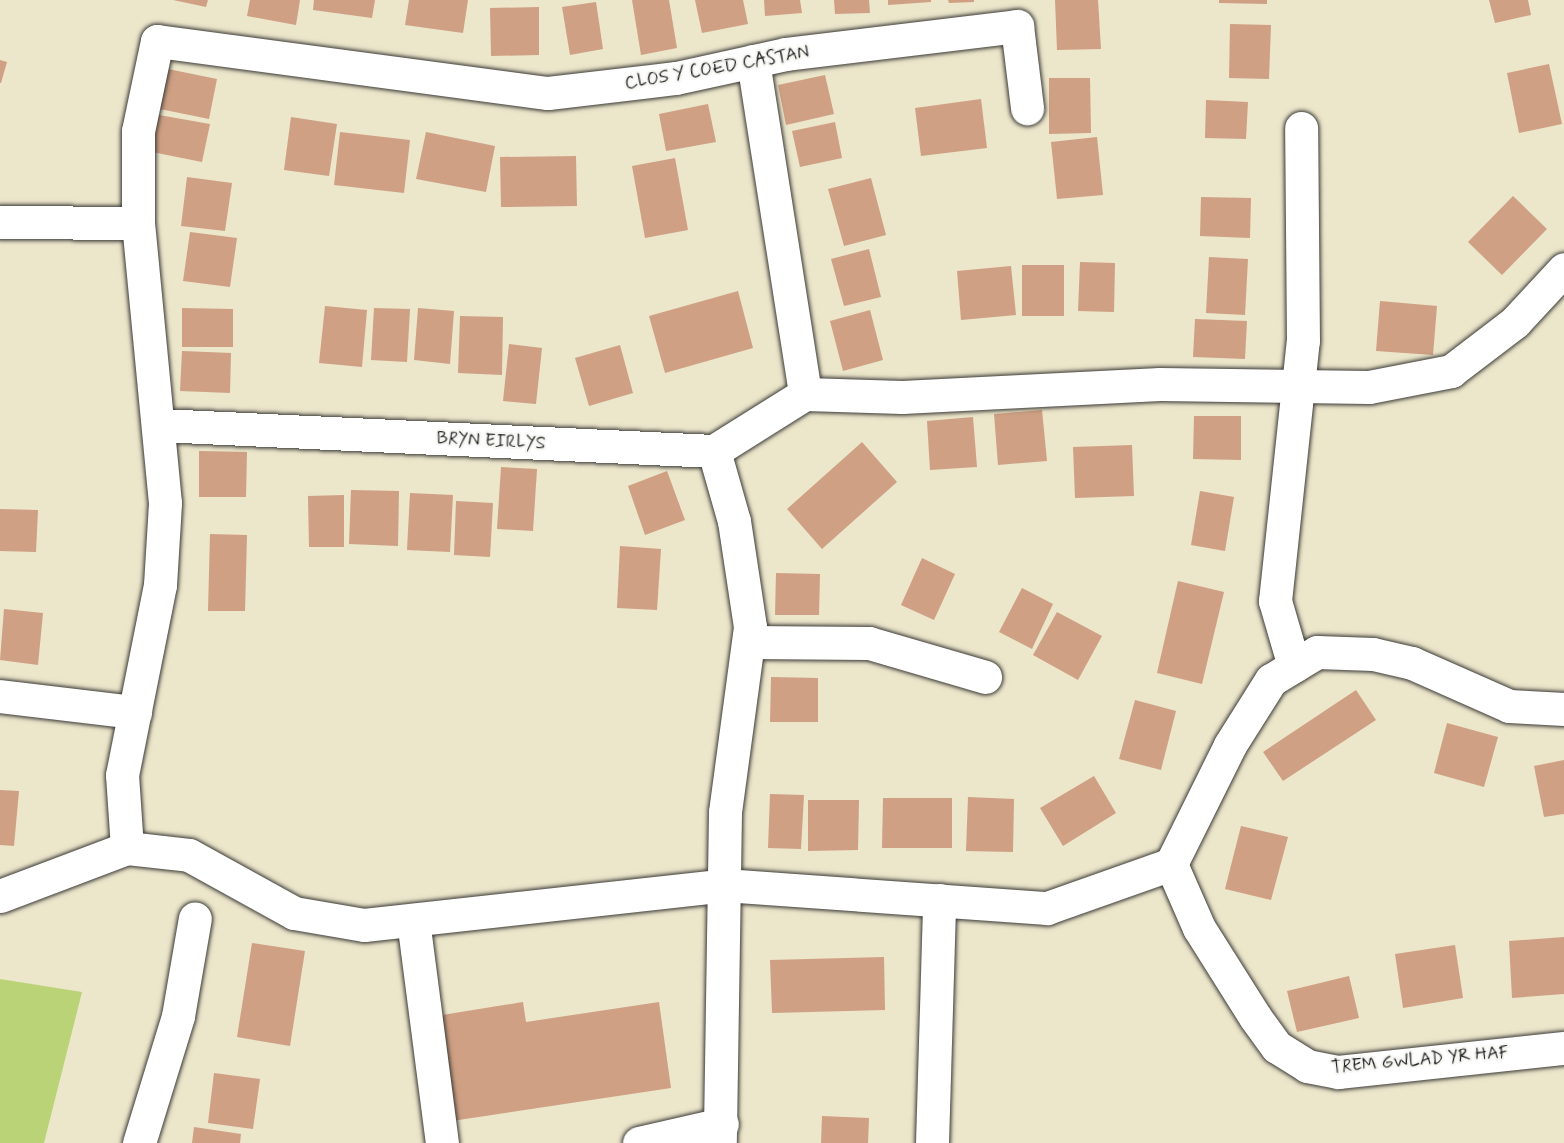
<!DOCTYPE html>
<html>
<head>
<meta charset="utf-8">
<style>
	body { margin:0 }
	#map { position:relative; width:1564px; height:1143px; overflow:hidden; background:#ece6cb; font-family:Mynerve,sans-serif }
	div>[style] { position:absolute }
	.green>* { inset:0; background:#bbd377 }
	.building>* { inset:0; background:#cfa083 }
	.roads { filter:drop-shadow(0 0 2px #3b3a36) drop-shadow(0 0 2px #3b3a36) }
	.minor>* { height:33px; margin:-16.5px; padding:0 16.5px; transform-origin:16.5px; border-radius:16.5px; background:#fff }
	span { translate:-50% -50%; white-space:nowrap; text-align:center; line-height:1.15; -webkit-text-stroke:4.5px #f6f6f2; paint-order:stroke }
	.street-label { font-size:18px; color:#1c1c1c }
</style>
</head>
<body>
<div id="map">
	<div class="green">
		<i style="clip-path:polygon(0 979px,82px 992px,44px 1143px,0 1143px)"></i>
	</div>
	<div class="building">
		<i style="clip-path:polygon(173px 0,208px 0,206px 7px)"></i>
		<i style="clip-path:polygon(250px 0,300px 0,296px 25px,247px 16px)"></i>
		<i style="clip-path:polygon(314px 0,375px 0,372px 18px,313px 10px)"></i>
		<i style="clip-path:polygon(409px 0,468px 0,463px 33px,405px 25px)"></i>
		<i style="clip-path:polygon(632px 0,669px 0,677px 48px,641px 55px)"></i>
		<i style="clip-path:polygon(695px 0,743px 0,748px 24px,702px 33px)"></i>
		<i style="clip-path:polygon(764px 0,800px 0,802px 13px,765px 16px)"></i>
		<i style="clip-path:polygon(834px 0,869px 0,870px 13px,835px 14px)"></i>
		<i style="clip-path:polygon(888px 0,931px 0,931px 2px,888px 5px)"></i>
		<i style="clip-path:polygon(948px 0,974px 0,974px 2px,949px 3px)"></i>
		<i style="clip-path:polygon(1055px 0,1098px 0,1101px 49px,1057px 50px)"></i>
		<i style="clip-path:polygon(1219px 0,1267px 0,1267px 4px,1219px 3px)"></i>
		<i style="clip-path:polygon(1489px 0,1528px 0,1531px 15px,1495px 23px)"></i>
		<i style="clip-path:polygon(596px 2px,603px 49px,570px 55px,562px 7px)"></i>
		<i style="clip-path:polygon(539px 7px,539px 55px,491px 56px,490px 8px)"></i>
		<i style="clip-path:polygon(1230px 24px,1271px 25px,1269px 79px,1229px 78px)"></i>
		<i style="clip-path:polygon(0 60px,7px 62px,1px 83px,0 83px)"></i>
		<i style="clip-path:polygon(1549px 64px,1562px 124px,1519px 133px,1507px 73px)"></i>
		<i style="clip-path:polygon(168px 69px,217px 79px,209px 119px,160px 109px)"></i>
		<i style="clip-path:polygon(825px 75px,834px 114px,786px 125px,778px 85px)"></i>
		<i style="clip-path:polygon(1049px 78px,1090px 78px,1091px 133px,1049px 134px)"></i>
		<i style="clip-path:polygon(981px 99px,987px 148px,921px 156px,915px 108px)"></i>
		<i style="clip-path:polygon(1206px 100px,1248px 102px,1246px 139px,1205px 138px)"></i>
		<i style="clip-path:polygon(708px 104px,716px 142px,666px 151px,659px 114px)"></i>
		<i style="clip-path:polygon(159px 115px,210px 124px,202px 162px,152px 152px)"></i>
		<i style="clip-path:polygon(291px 117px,337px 124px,329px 176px,284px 170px)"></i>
		<i style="clip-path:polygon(835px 122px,842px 158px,800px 167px,792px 131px)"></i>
		<i style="clip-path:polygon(340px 132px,410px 140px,404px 193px,334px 185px)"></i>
		<i style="clip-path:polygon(426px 132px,495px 146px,486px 192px,416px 179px)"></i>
		<i style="clip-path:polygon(1097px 137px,1103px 195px,1057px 199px,1051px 142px)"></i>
		<i style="clip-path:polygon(576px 156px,577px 206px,501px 207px,500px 157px)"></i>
		<i style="clip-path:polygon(675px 158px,688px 230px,645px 238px,632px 166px)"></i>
		<i style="clip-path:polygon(187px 177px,232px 183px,225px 231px,181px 226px)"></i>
		<i style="clip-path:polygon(871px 178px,886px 235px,844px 246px,828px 189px)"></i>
		<i style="clip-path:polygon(1513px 196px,1547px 229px,1502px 275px,1468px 242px)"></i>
		<i style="clip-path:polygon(1201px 197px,1251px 198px,1250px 238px,1200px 236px)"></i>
		<i style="clip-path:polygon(190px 232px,237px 238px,230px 287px,183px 281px)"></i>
		<i style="clip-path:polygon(869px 249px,881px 297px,844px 306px,831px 259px)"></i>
		<i style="clip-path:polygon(1209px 257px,1248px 259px,1245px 315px,1206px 313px)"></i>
		<i style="clip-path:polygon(1080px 262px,1115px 263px,1114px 312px,1078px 311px)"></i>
		<i style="clip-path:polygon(1022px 265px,1064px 265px,1064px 316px,1022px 316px)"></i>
		<i style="clip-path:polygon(1011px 266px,1016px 315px,961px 320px,957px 271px)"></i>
		<i style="clip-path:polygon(738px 291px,753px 348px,665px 373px,649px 316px)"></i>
		<i style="clip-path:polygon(1380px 301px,1437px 306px,1433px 355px,1376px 351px)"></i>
		<i style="clip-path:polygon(325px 306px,367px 310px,362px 367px,319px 363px)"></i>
		<i style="clip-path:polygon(182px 308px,233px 309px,233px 347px,182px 347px)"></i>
		<i style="clip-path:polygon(374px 308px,410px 309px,407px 362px,371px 360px)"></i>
		<i style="clip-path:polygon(418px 308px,454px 311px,450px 364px,414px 360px)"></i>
		<i style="clip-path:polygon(870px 310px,883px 360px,843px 371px,830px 321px)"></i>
		<i style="clip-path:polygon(460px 316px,503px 317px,502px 375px,458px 373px)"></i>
		<i style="clip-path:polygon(1195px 319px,1247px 321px,1245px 359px,1193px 357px)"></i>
		<i style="clip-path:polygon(509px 344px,542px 348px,536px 404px,503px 401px)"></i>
		<i style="clip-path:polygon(620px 345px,633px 393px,589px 406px,575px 358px)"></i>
		<i style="clip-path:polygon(182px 351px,231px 353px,230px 393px,180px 391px)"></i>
		<i style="clip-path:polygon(1042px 410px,1047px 461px,998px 465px,994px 414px)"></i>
		<i style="clip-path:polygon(1194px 416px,1241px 416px,1241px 460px,1193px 459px)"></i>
		<i style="clip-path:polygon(973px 417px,977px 467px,930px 470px,927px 421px)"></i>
		<i style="clip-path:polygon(862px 442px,897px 482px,822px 549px,787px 509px)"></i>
		<i style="clip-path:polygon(1132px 445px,1134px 496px,1075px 498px,1073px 447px)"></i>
		<i style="clip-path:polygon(199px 451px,247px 452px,246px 497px,199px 497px)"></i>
		<i style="clip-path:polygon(501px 467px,537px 469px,533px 531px,497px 529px)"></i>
		<i style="clip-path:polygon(667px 471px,685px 520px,645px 535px,628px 486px)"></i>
		<i style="clip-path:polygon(351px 490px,399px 491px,398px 546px,349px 544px)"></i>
		<i style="clip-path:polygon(1200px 491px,1234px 497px,1225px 551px,1191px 545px)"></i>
		<i style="clip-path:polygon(410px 493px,453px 495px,450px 552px,407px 550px)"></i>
		<i style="clip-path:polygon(344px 495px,344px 547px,309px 547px,308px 496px)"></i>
		<i style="clip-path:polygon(456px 501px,493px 503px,490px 557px,454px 555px)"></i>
		<i style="clip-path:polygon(0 509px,38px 510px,36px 552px,0 551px)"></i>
		<i style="clip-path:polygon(210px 534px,247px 535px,245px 611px,208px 611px)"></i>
		<i style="clip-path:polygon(620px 546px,661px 549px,657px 610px,617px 608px)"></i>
		<i style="clip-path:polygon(922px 558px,955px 574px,934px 620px,901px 605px)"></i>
		<i style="clip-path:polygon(776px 573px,820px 574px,819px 615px,775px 615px)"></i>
		<i style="clip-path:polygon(1178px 581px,1224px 592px,1202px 684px,1157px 673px)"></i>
		<i style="clip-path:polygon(1022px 588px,1053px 604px,1032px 649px,999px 632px)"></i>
		<i style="clip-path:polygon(4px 609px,43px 613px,38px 665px,0 660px)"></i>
		<i style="clip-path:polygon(1057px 612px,1102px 636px,1078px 680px,1033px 655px)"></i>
		<i style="clip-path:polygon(771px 677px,818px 678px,818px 722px,770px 722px)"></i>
		<i style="clip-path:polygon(1356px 690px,1376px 720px,1283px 781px,1263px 752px)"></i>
		<i style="clip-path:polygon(1135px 700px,1176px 711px,1161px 770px,1119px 759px)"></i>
		<i style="clip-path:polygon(1447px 723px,1498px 737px,1484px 787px,1434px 773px)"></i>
		<i style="clip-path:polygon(1564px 760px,1564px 814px,1544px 817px,1534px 766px)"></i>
		<i style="clip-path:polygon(1094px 776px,1116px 813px,1063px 846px,1040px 808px)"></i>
		<i style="clip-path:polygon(0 790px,19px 791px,14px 846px,0 845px)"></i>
		<i style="clip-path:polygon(770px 794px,804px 795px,801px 849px,768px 848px)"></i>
		<i style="clip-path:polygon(968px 797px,1014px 799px,1013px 852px,966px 851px)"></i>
		<i style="clip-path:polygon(883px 798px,952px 798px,952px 848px,882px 848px)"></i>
		<i style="clip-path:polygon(808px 800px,859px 800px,858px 850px,808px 851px)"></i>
		<i style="clip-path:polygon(1241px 826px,1288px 837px,1271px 900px,1225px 889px)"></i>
		<i style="clip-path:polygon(1564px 937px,1564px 994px,1512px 998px,1509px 941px)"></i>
		<i style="clip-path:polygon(252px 943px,305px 951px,290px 1046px,237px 1037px)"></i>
		<i style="clip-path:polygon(1455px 945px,1463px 998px,1403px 1008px,1395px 954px)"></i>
		<i style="clip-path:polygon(884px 957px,885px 1010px,772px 1013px,770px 960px)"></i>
		<i style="clip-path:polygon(1349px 976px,1359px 1018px,1297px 1032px,1287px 991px)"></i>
		<i style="clip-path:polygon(523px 1002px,526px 1022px,659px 1002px,671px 1088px,452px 1121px,436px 1016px)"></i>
		<i style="clip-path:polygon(214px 1073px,260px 1079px,253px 1129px,208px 1123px)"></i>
		<i style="clip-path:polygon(822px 1116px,869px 1118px,868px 1143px,821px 1143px)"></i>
		<i style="clip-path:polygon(194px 1127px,241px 1134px,240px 1143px,192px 1143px)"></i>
	</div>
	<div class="roads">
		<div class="minor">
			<i style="left:753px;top:61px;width:337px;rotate:81.1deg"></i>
			<i style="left:805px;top:394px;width:97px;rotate:1.8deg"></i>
			<i style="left:902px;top:397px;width:258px;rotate:-2.9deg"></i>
			<i style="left:1160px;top:384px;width:209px;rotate:0.8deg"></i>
			<i style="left:1369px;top:387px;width:84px;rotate:-11deg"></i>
			<i style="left:1451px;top:371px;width:81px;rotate:-37.4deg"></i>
			<i style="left:1515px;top:322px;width:72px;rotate:-47.2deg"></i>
			<i style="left:0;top:222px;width:138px;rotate:0.4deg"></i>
			<i style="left:160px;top:425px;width:555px;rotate:2.69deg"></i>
			<i style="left:714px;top:451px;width:107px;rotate:-32.1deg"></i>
			<i style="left:714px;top:451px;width:73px;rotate:74.1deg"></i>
			<i style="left:734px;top:521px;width:107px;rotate:81.4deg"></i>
			<i style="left:750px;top:627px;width:187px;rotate:97.7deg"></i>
			<i style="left:725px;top:812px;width:331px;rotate:90.9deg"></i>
			<i style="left:749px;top:642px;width:120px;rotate:0.5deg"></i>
			<i style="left:869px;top:643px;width:121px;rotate:16.3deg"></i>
			<i style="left:1294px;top:666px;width:68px;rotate:-106.3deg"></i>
			<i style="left:1275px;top:601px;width:262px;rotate:-83.9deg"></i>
			<i style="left:1303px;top:341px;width:213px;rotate:-90.5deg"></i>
			<i style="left:0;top:696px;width:136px;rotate:6.8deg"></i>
			<i style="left:127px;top:848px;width:73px;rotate:-93.9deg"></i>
			<i style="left:122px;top:775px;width:194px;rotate:-78.7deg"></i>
			<i style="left:160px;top:585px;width:82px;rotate:-86.5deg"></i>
			<i style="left:165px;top:503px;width:281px;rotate:-95.5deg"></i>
			<i style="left:138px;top:223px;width:92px;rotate:-90deg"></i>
			<i style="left:138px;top:131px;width:92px;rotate:-78.1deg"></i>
			<i style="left:157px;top:41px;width:394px;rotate:7.6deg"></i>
			<i style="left:548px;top:93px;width:129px;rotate:-6.7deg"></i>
			<i style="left:676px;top:78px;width:113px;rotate:-12.3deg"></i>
			<i style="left:786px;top:54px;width:233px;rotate:-6.9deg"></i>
			<i style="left:1017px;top:26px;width:83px;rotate:83deg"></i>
			<i style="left:1171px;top:864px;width:70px;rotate:66.4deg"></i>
			<i style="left:1199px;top:928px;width:105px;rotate:57.8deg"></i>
			<i style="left:1255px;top:1017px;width:37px;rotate:54deg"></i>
			<i style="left:1277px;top:1047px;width:36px;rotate:32deg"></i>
			<i style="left:1307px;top:1066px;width:32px;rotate:11deg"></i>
			<i style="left:1338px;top:1072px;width:227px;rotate:-6.1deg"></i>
			<i style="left:0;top:896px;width:136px;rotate:-20.7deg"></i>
			<i style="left:127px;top:848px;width:62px;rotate:6.4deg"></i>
			<i style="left:189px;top:855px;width:120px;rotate:28.9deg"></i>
			<i style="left:294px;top:913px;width:71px;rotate:9.7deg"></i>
			<i style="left:364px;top:925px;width:362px;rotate:-6.3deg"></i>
			<i style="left:724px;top:885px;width:324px;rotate:4.1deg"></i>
			<i style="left:1047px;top:908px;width:132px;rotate:-19.5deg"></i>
			<i style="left:1171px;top:864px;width:133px;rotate:-63.6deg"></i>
			<i style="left:1230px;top:745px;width:77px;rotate:-57.8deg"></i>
			<i style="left:1271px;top:680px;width:54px;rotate:-31.3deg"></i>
			<i style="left:1317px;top:652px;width:56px;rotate:2deg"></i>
			<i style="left:1373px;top:654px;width:40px;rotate:13deg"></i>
			<i style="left:1412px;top:663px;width:106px;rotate:23.9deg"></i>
			<i style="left:1509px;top:706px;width:55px;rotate:3.1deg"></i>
			<i style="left:413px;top:920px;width:225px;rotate:82.6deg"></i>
			<i style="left:139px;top:1143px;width:133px;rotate:-72.9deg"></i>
			<i style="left:178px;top:1016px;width:99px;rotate:-80.2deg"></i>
			<i style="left:639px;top:1143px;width:85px;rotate:-12.9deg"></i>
			<i style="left:932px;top:1143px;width:243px;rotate:-88.3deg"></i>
		</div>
	</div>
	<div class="street-label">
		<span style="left:717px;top:68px;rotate:-10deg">CLOS Y COED CASTAN</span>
		<span style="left:491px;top:441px;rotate:3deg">BRYN EIRLYS</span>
		<span style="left:1420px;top:1060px;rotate:-5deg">TREM GWLAD YR HAF</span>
	</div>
</div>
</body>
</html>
